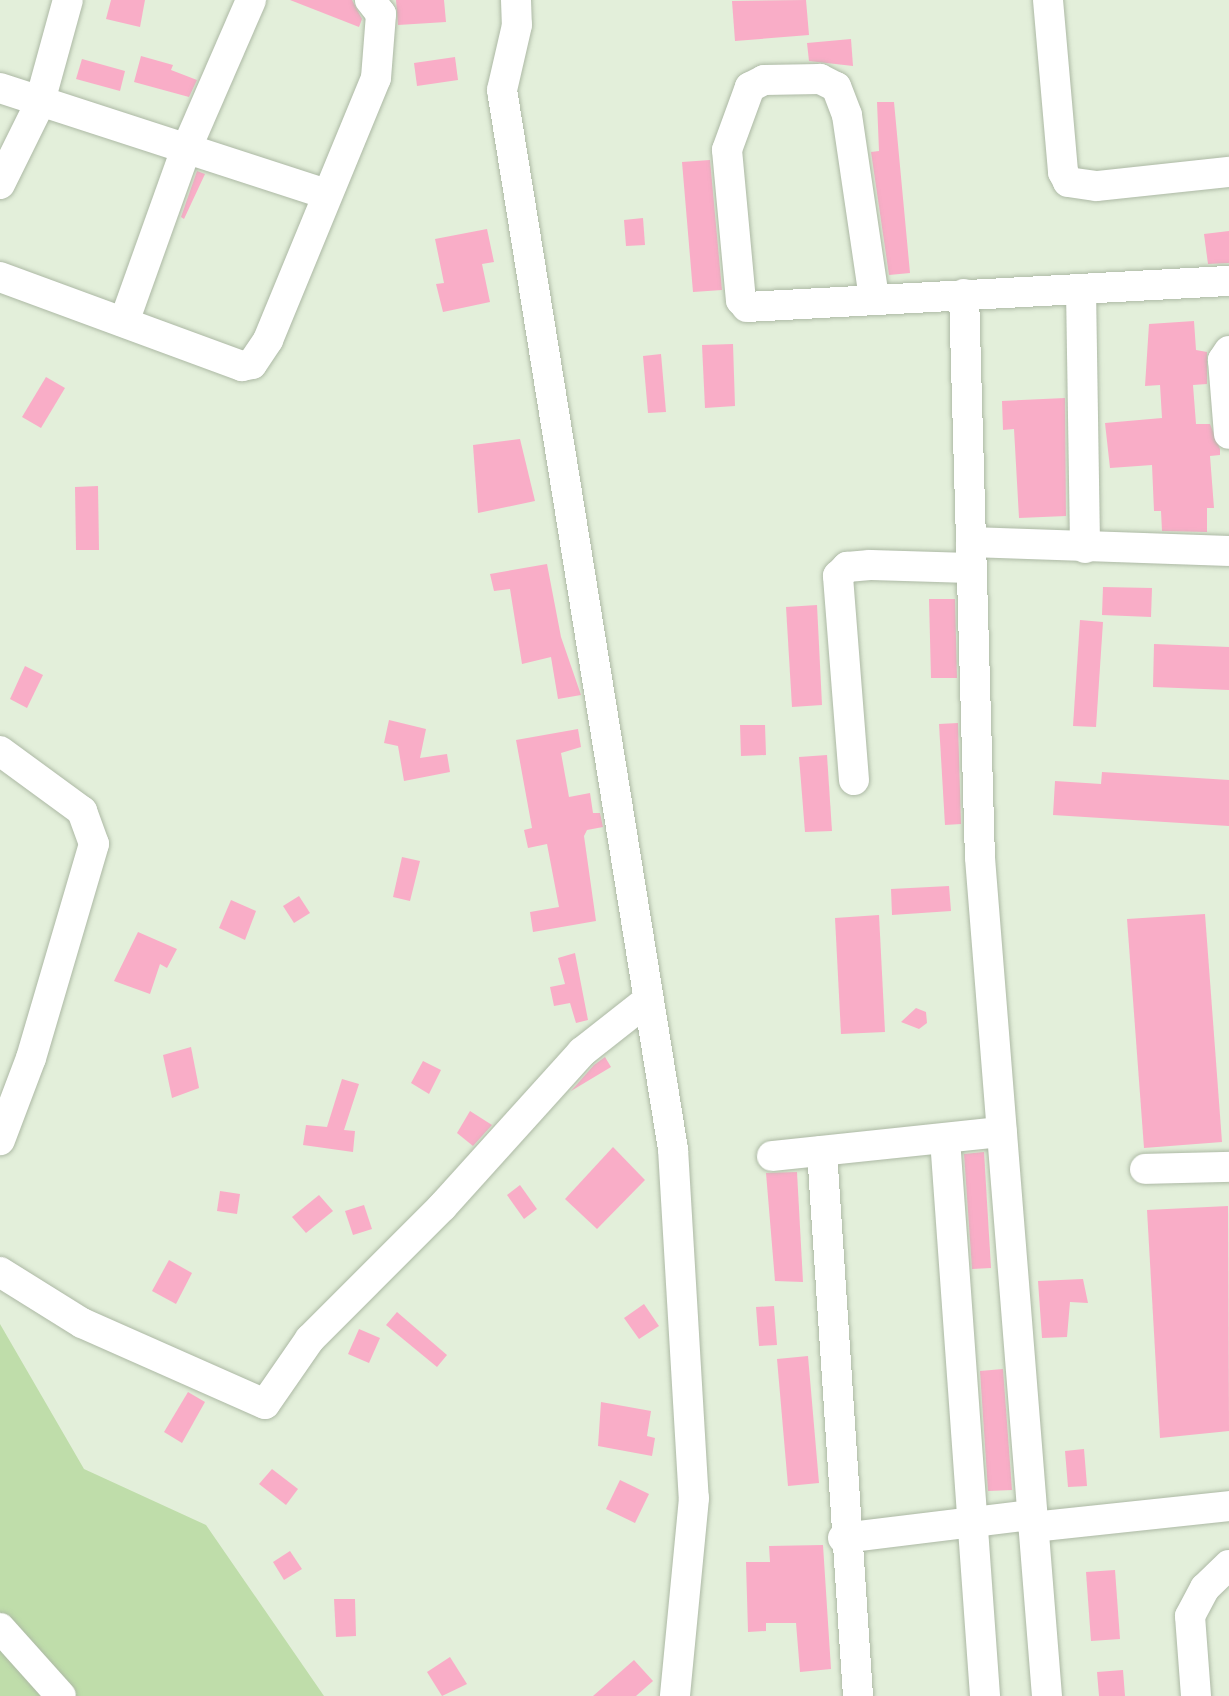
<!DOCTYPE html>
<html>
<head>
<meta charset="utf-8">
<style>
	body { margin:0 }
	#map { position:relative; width:1229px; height:1696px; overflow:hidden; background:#e3efda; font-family:"Playfair Display",serif }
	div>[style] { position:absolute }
	.green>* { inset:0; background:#bfddaa }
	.building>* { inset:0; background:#f9adc7 }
	.roads { filter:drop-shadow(0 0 2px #adb9a5) drop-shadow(0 0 2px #adb9a5) }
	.minor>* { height:30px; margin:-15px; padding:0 15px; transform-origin:15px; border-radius:15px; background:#fff }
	span { translate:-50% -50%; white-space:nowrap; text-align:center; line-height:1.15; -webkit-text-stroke:6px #f0fce7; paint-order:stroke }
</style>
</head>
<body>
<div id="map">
	<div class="green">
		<i style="clip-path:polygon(0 1324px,84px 1469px,206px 1525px,324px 1696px,0 1696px)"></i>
	</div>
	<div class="building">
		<i style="clip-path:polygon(111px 0,145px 0,140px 27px,106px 19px)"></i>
		<i style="clip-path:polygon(290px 0,352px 0,362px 19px,359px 27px)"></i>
		<i style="clip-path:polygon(396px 0,444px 0,446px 22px,398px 25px)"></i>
		<i style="clip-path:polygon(806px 0,809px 35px,735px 41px,732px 1px)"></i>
		<i style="clip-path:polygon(851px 39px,853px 66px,809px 61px,807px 43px)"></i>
		<i style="clip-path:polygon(141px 56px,173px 65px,171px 70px,197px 80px,189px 97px,134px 82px)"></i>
		<i style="clip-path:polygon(455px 57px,458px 80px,417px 86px,414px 63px)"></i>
		<i style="clip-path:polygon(82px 59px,125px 71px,120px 91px,76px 79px)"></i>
		<i style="clip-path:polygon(877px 102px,894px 102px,910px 273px,889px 275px,871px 152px,879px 151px)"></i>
		<i style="clip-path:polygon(710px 160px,722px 290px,693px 292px,682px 162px)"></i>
		<i style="clip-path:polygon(197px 171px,205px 174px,184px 219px,181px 217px)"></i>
		<i style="clip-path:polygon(643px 218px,645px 245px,626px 246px,624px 220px)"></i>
		<i style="clip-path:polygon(487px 229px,494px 262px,482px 264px,490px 302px,443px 312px,436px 284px,444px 283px,435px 239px)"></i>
		<i style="clip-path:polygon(1229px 231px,1229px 263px,1208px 264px,1204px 234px)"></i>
		<i style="clip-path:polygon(1194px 321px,1196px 350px,1207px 352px,1207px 384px,1193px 385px,1196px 424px,1210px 424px,1220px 449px,1220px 455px,1210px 456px,1214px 508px,1207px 508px,1207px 532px,1162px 531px,1161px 511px,1154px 511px,1152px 465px,1110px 468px,1105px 423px,1162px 418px,1160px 385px,1145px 386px,1149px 324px)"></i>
		<i style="clip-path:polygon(733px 344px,735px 406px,705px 408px,702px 345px)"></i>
		<i style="clip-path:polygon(661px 354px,666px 412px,648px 413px,643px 356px)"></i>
		<i style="clip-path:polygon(46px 377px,65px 388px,41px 428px,22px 417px)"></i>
		<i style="clip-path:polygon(1065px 398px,1066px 516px,1019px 518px,1014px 429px,1003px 430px,1002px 401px)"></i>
		<i style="clip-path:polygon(520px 439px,535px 501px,478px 513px,473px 445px)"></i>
		<i style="clip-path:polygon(98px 486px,99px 550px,76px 550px,75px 487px)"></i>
		<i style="clip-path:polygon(547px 564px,561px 637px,581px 695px,558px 699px,551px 657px,522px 664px,510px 589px,494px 591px,490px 574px)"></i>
		<i style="clip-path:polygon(1103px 587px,1152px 588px,1151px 617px,1102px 615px)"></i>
		<i style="clip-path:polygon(929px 599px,955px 599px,957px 678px,931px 678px)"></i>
		<i style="clip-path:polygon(817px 605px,822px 705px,792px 707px,786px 607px)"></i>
		<i style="clip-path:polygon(1080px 620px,1103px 622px,1096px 727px,1073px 726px)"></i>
		<i style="clip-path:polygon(1154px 644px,1229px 647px,1229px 690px,1153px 687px)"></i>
		<i style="clip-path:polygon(25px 666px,43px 675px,27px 708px,10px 699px)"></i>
		<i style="clip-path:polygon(389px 720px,426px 729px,420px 758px,447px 754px,450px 772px,404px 781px,398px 746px,384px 743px)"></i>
		<i style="clip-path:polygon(958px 723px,961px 824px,945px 825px,939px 724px)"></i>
		<i style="clip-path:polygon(740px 725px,765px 725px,766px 755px,741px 756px)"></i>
		<i style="clip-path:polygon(578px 729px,581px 747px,561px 753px,569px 797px,590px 793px,593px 813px,600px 813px,603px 827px,587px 830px,584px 836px,596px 921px,533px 932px,530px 912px,559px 907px,547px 844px,528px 848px,524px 830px,532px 828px,516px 740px)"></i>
		<i style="clip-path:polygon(827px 755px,832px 831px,805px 832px,799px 757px)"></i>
		<i style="clip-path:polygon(1102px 772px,1229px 780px,1229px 826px,1053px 815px,1055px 781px,1101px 784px)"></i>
		<i style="clip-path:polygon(402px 857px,420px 861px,410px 901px,393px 897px)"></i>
		<i style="clip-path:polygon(949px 886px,951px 911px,892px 915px,891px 889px)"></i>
		<i style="clip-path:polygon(299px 896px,310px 913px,294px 923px,283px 906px)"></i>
		<i style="clip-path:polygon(231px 900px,256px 911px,245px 940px,219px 928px)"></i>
		<i style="clip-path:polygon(1205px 914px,1222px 1142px,1144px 1148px,1127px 919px)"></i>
		<i style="clip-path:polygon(879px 915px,885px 1032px,841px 1034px,835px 918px)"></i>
		<i style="clip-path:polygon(138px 932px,177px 949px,167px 968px,160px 964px,150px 994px,114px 981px)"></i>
		<i style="clip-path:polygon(575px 953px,588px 1020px,576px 1023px,570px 1003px,554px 1006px,550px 987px,565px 984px,558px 958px)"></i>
		<i style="clip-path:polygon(916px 1008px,926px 1012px,927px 1023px,919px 1029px,901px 1022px)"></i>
		<i style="clip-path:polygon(191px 1047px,199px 1088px,172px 1098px,163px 1055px)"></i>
		<i style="clip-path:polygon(605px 1057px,611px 1067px,571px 1091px,594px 1065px)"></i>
		<i style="clip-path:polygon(423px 1061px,441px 1070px,429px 1094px,411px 1083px)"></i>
		<i style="clip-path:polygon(342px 1079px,359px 1084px,344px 1130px,355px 1131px,353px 1152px,303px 1145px,306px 1125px,327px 1127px)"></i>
		<i style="clip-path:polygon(470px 1111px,492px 1125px,473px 1146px,457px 1133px)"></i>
		<i style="clip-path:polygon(613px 1147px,645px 1180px,597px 1229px,565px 1199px)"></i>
		<i style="clip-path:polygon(984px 1152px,991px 1268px,972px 1269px,964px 1154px)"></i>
		<i style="clip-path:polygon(797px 1172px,803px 1282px,775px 1281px,766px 1173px)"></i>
		<i style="clip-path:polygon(520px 1185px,537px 1209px,524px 1219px,507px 1195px)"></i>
		<i style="clip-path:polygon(220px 1191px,240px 1194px,237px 1214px,217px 1211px)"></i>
		<i style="clip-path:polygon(319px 1195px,333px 1211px,306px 1233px,292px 1217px)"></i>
		<i style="clip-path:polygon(364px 1205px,372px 1229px,353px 1235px,345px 1211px)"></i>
		<i style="clip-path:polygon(1228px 1206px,1229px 1431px,1160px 1438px,1147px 1210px)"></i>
		<i style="clip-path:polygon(169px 1260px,192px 1273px,176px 1304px,152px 1291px)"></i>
		<i style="clip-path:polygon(1083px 1279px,1088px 1303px,1070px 1302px,1067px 1337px,1042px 1338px,1038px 1281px)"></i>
		<i style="clip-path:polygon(644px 1304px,659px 1326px,639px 1339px,624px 1318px)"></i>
		<i style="clip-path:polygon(774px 1306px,777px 1345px,759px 1346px,756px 1307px)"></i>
		<i style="clip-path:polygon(397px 1312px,447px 1355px,437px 1367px,386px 1325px)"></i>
		<i style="clip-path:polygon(359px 1329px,380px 1338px,369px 1363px,348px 1354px)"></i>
		<i style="clip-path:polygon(808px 1356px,819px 1483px,788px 1486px,777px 1359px)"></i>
		<i style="clip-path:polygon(1003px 1369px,1012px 1490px,988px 1491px,980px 1371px)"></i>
		<i style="clip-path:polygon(188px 1392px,205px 1402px,182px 1443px,164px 1432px)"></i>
		<i style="clip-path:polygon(601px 1402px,651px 1411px,647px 1436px,655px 1438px,652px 1456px,598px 1446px)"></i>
		<i style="clip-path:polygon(1084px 1449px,1087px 1486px,1068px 1487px,1065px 1451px)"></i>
		<i style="clip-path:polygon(272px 1469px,298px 1489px,286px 1505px,259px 1484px)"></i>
		<i style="clip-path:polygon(620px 1480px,649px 1494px,635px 1523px,606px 1509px)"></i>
		<i style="clip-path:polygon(823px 1545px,831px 1669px,800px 1672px,796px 1623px,766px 1623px,766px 1631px,748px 1632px,746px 1562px,770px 1562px,769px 1546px)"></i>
		<i style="clip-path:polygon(290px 1551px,302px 1569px,284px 1580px,273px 1562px)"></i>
		<i style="clip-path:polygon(1115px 1570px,1120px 1639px,1091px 1641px,1086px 1572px)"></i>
		<i style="clip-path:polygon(334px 1599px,355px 1599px,356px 1636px,336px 1637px)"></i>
		<i style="clip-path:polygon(450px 1657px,467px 1684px,442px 1696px,427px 1672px)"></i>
		<i style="clip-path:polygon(634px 1660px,653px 1681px,636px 1696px,593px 1696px)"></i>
		<i style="clip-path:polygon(1123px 1670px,1125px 1696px,1099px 1696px,1097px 1672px)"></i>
	</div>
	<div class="roads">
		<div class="minor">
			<i style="left:516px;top:0;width:25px;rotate:88deg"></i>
			<i style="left:517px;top:25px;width:67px;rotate:103deg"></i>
			<i style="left:502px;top:90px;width:1073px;rotate:80.83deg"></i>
			<i style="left:673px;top:1149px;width:350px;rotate:86.6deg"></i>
			<i style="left:694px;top:1498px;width:199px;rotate:95.5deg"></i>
			<i style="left:1048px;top:0;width:173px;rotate:85deg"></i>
			<i style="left:1063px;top:172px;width:11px;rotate:63deg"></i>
			<i style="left:1068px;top:182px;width:29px;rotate:8deg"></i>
			<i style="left:1097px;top:186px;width:133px;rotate:-6.1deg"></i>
			<i style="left:0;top:88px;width:343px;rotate:18deg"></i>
			<i style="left:0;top:184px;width:88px;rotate:-63.7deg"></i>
			<i style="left:39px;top:105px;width:109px;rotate:-74.6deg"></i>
			<i style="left:0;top:277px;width:258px;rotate:20.2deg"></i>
			<i style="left:242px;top:366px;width:10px;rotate:-11deg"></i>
			<i style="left:252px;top:364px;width:29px;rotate:-56deg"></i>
			<i style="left:268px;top:340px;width:283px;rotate:-67.6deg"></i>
			<i style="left:376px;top:78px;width:64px;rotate:-85.5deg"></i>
			<i style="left:381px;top:14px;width:18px;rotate:-128deg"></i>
			<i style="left:1081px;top:289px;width:259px;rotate:89.1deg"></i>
			<i style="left:964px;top:294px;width:564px;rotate:88.38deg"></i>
			<i style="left:980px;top:858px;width:841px;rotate:85.43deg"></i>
			<i style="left:874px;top:298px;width:185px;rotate:-98.4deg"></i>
			<i style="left:847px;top:115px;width:30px;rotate:-111deg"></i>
			<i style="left:836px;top:87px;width:18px;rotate:-153deg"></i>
			<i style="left:820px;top:79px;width:56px;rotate:179deg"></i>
			<i style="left:764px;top:80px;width:16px;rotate:153deg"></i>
			<i style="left:750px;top:87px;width:67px;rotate:110.1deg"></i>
			<i style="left:727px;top:150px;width:151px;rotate:84.7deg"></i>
			<i style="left:741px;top:300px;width:9px;rotate:49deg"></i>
			<i style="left:747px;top:307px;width:483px;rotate:-3.1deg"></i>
			<i style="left:124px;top:322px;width:181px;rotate:-70.3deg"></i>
			<i style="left:185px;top:152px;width:166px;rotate:-66.5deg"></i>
			<i style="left:1229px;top:351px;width:11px;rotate:124deg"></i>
			<i style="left:1223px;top:360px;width:74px;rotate:85.4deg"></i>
			<i style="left:971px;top:542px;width:258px;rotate:2deg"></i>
			<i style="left:0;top:751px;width:102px;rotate:36.2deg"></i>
			<i style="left:82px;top:811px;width:35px;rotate:70deg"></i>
			<i style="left:94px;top:844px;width:223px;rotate:106.4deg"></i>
			<i style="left:31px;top:1058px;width:88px;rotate:110.7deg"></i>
			<i style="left:854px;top:780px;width:205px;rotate:-94.5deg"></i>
			<i style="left:838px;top:576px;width:13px;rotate:-45deg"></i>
			<i style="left:847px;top:567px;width:23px;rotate:-5deg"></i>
			<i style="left:870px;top:565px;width:101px;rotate:1.7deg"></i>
			<i style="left:945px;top:1139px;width:558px;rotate:85.89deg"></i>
			<i style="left:822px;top:1151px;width:546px;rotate:86.22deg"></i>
			<i style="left:772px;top:1156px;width:231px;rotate:-6deg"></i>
			<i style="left:1145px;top:1169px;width:84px;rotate:-1.4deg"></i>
			<i style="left:0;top:1272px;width:97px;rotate:31.9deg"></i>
			<i style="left:82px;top:1323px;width:200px;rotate:23.9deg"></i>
			<i style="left:265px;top:1404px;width:79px;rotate:-55.3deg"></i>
			<i style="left:310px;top:1339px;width:187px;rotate:-45deg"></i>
			<i style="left:442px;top:1207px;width:209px;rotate:-47.9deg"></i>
			<i style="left:582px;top:1052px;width:84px;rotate:-38.2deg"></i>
			<i style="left:1033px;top:1527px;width:197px;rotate:-6.1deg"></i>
			<i style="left:843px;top:1538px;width:188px;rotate:-7deg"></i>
			<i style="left:0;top:1628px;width:91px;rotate:48.1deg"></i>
			<i style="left:1196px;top:1696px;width:80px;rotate:-94.3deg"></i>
			<i style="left:1190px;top:1616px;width:32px;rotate:-62deg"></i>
			<i style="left:1205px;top:1588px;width:33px;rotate:-44deg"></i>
		</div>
	</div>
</div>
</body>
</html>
